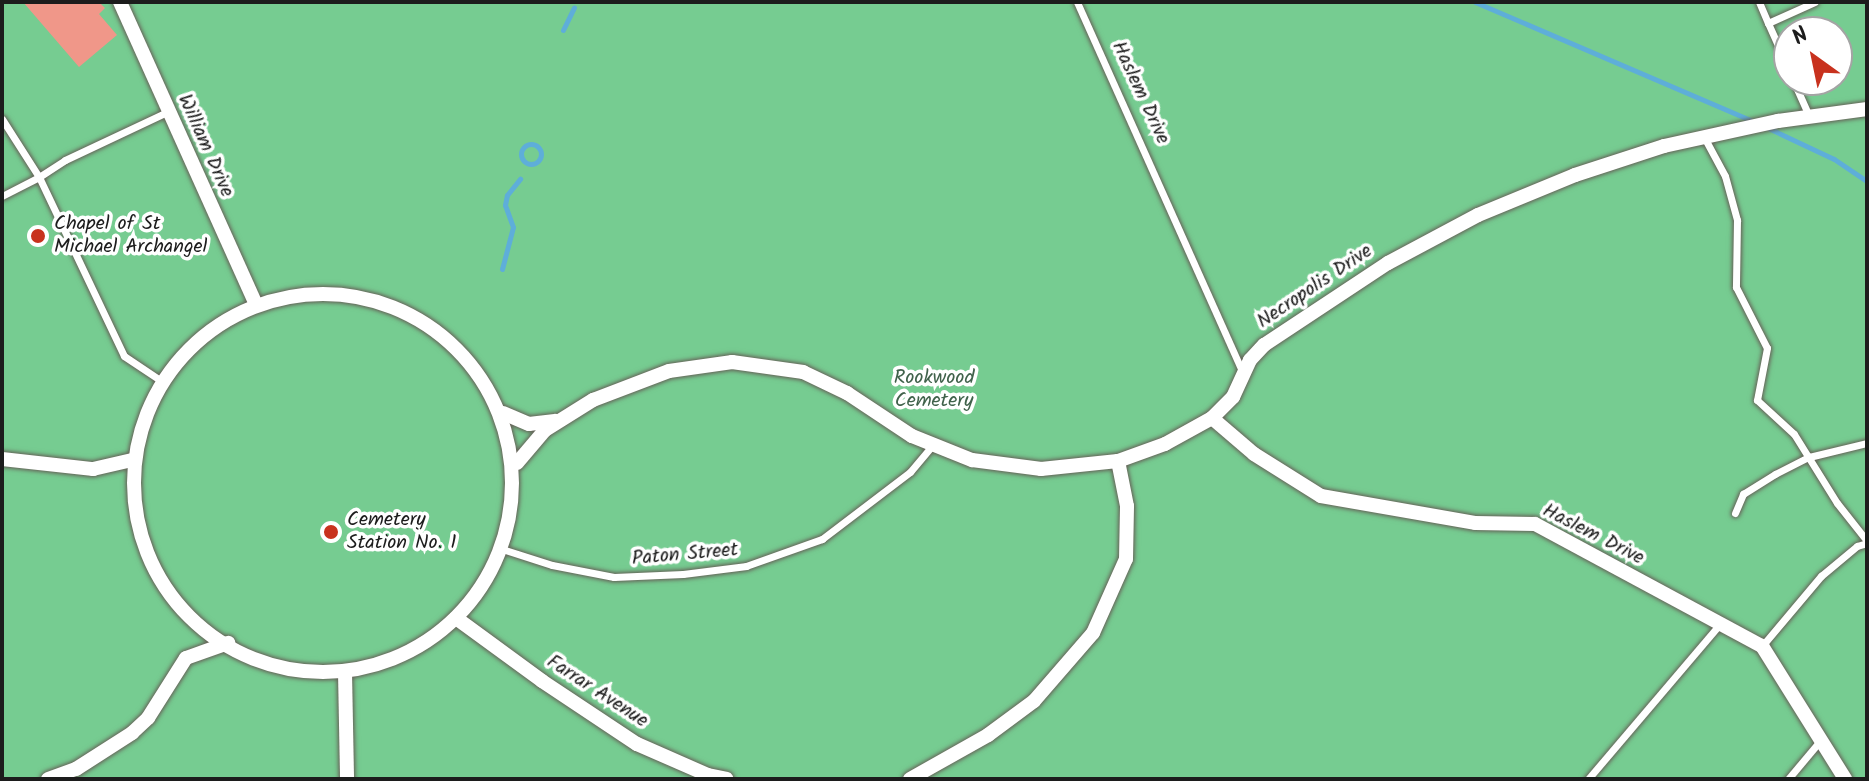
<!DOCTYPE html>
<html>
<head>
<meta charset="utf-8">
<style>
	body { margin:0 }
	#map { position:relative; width:1869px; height:781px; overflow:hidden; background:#efe3c6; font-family:Kalam,sans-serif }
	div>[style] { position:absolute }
	.green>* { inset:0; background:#76cc91 }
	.stream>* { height:5px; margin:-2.5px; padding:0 2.5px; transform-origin:2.5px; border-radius:2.5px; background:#5eaed9 }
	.stream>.ring { margin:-2.5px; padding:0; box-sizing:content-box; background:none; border:5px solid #5eaed9; border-radius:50% }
	.building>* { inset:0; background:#f09789 }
	.roads { filter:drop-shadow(0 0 2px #666258) drop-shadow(0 0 2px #666258) }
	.service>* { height:7px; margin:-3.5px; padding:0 3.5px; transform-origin:3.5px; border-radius:3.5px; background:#fff }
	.minor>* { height:14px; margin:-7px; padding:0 7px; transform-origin:7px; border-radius:7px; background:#fff }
	.minor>.ring { margin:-7px; padding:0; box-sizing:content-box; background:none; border:14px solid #fff; border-radius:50% }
	.dots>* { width:22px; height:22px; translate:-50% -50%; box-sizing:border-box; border:4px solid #fff; border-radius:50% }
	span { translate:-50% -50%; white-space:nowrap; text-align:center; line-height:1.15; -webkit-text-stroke:7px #fff; paint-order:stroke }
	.street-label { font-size:20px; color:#1c1c1c }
	.poi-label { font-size:20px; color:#1c1c1c }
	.left { translate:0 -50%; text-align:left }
	.park-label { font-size:20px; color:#40624b }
	.frame { position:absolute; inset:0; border:4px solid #1c1c1c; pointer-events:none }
	.north { position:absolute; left:1773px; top:16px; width:80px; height:80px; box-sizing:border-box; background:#fff; border:2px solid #a4a4a4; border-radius:50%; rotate:327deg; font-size:22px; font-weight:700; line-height:32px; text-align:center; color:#1c1c1c }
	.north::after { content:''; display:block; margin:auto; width:28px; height:36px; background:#c8321e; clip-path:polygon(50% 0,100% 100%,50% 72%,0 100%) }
</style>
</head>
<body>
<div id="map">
	<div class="green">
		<i style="clip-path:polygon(evenodd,2px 2px,1867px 2px,1867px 779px,2px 779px,2px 2px,1789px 32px,1837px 32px,1837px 80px,1789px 80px,1789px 32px)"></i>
	</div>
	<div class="stream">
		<i style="left:1475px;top:2px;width:307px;rotate:23.2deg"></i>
		<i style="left:563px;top:30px;width:25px;rotate:-64deg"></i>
		<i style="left:1766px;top:127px;width:75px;rotate:25.2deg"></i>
		<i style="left:1834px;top:159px;width:40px;rotate:34deg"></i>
		<i class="ring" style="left:521px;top:144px;width:15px;height:15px"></i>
		<i style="left:502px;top:269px;width:43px;rotate:-75.3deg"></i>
		<i style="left:513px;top:227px;width:23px;rotate:-110deg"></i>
		<i style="left:505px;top:205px;width:10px;rotate:-79deg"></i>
		<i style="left:507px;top:195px;width:21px;rotate:-51deg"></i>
	</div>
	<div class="building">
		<i style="clip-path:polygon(23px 2px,99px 2px,105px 8px,99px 14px,117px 35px,79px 67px)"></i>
	</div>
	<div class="roads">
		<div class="service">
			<i style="left:1077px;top:2px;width:406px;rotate:65.9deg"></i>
			<i style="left:1759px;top:2px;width:23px;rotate:67deg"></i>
			<i style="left:1789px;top:70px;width:51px;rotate:-114.1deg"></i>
			<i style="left:1768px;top:23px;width:51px;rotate:-24.1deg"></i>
			<i style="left:1793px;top:80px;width:39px;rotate:66deg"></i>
			<i style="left:2px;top:119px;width:69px;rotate:57.5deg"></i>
			<i style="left:39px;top:177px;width:31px;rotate:-33deg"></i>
			<i style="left:65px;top:160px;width:113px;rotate:-25.2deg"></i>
			<i style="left:1704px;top:137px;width:44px;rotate:61.7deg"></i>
			<i style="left:1725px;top:176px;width:46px;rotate:74.7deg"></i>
			<i style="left:1737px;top:220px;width:67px;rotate:90.9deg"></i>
			<i style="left:1736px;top:287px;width:68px;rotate:63.1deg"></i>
			<i style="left:1767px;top:348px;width:53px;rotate:100.9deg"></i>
			<i style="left:1757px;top:400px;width:50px;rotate:42.6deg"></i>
			<i style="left:1794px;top:434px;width:81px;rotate:58.1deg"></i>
			<i style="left:1837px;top:503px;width:48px;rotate:51.7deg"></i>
			<i style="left:2px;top:196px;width:42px;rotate:-27.2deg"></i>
			<i style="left:39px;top:177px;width:198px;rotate:64.6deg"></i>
			<i style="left:124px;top:356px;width:43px;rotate:33.7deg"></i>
			<i style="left:1735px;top:513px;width:21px;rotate:-67deg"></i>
			<i style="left:1743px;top:494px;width:38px;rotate:-32deg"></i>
			<i style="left:1775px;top:474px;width:38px;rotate:-27deg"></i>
			<i style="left:1809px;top:457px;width:60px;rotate:-13.6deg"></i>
			<i style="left:502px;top:549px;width:52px;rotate:17.7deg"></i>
			<i style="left:552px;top:565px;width:63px;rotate:11deg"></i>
			<i style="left:614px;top:577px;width:69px;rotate:-2.5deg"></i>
			<i style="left:683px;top:574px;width:64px;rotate:-7.2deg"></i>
			<i style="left:746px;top:566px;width:81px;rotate:-19.6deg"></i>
			<i style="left:822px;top:539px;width:111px;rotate:-37.3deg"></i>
			<i style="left:910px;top:472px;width:34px;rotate:-50deg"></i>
			<i style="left:1762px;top:646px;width:92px;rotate:-49.9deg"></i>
			<i style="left:1821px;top:576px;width:47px;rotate:-39.8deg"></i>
			<i style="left:1857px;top:546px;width:10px;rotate:-17deg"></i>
			<i style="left:1588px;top:779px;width:204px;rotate:-49.6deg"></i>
			<i style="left:1788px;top:779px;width:50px;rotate:-49.9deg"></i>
		</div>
		<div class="minor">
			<i style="left:120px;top:2px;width:332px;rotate:65.8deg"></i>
			<i class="ring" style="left:134px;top:294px;width:364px;height:364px"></i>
			<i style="left:503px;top:413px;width:28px;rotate:23deg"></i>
			<i style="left:529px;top:424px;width:26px;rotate:-7deg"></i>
			<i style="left:1212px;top:418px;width:55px;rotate:40.6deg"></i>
			<i style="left:1254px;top:454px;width:79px;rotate:32.1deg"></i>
			<i style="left:1321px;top:496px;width:156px;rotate:9.9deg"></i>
			<i style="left:1475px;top:523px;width:60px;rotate:1deg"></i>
			<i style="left:1535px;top:524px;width:258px;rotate:28.3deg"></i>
			<i style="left:1762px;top:646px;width:157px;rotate:58deg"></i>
			<i style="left:2px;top:459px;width:92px;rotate:6.3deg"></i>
			<i style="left:93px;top:469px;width:40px;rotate:-13deg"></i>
			<i style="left:517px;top:463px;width:43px;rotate:-49.7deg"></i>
			<i style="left:545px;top:430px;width:57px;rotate:-32deg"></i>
			<i style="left:593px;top:400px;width:81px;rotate:-20.9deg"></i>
			<i style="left:669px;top:371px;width:64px;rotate:-8.1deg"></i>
			<i style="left:732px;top:362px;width:72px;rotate:8deg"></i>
			<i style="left:803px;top:372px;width:49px;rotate:25.5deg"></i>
			<i style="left:847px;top:393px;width:78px;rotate:33.5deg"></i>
			<i style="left:912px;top:436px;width:65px;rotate:21.8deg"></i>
			<i style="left:972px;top:460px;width:70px;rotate:7.4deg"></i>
			<i style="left:1041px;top:469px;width:77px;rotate:-5.9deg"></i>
			<i style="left:1118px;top:461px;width:50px;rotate:-19.9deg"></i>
			<i style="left:1165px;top:444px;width:54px;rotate:-29deg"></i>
			<i style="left:1212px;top:418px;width:30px;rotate:-45deg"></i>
			<i style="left:1233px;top:397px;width:41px;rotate:-65.3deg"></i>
			<i style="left:1250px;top:360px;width:21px;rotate:-47deg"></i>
			<i style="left:1264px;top:345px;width:149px;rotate:-33.5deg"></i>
			<i style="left:1388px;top:263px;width:102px;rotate:-28.1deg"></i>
			<i style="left:1478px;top:215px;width:105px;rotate:-22.4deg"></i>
			<i style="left:1575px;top:175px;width:94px;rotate:-18deg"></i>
			<i style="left:1664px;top:146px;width:117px;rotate:-12.4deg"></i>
			<i style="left:1778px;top:121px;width:90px;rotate:-7.7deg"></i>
			<i style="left:456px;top:618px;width:107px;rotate:36.2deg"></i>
			<i style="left:542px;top:681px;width:114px;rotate:33.6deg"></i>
			<i style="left:637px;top:744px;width:77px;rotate:23.6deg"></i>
			<i style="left:708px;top:775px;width:19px;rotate:12deg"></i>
			<i style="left:345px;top:672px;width:107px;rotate:88.9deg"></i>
			<i style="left:48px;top:779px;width:30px;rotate:-20deg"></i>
			<i style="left:76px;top:769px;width:67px;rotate:-32.7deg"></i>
			<i style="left:132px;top:733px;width:22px;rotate:-43deg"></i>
			<i style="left:148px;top:718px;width:71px;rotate:-57.7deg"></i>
			<i style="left:186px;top:658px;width:45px;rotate:-19.7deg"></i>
			<i style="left:910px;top:779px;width:90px;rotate:-29.4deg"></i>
			<i style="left:988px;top:735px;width:57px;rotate:-36.5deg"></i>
			<i style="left:1034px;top:701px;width:90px;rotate:-49.1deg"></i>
			<i style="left:1093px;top:633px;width:81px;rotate:-66deg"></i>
			<i style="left:1126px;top:559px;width:53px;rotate:-88.9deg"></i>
			<i style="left:1127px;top:506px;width:46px;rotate:-101.3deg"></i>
		</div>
	</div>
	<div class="dots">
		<i style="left:38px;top:236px;background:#c8321e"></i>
		<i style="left:331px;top:532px;background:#c8321e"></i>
	</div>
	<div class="street-label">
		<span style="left:1140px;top:93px;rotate:65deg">Haslem Drive</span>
		<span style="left:205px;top:146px;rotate:66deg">William Drive</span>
		<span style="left:1315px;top:287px;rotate:-34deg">Necropolis Drive</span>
		<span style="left:1593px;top:535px;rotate:27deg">Haslem Drive</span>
		<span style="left:685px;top:555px;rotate:-5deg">Paton Street</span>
		<span style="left:597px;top:692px;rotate:33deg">Farrar Avenue</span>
	</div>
	<div class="poi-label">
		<span class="left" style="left:54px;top:236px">Chapel of St<br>Michael Archangel</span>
		<span class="left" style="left:347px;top:532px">Cemetery<br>Station No. 1</span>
	</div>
	<div class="park-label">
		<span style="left:934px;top:390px">Rookwood<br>Cemetery</span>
	</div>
	<div class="frame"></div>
	<div class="north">N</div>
</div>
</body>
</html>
